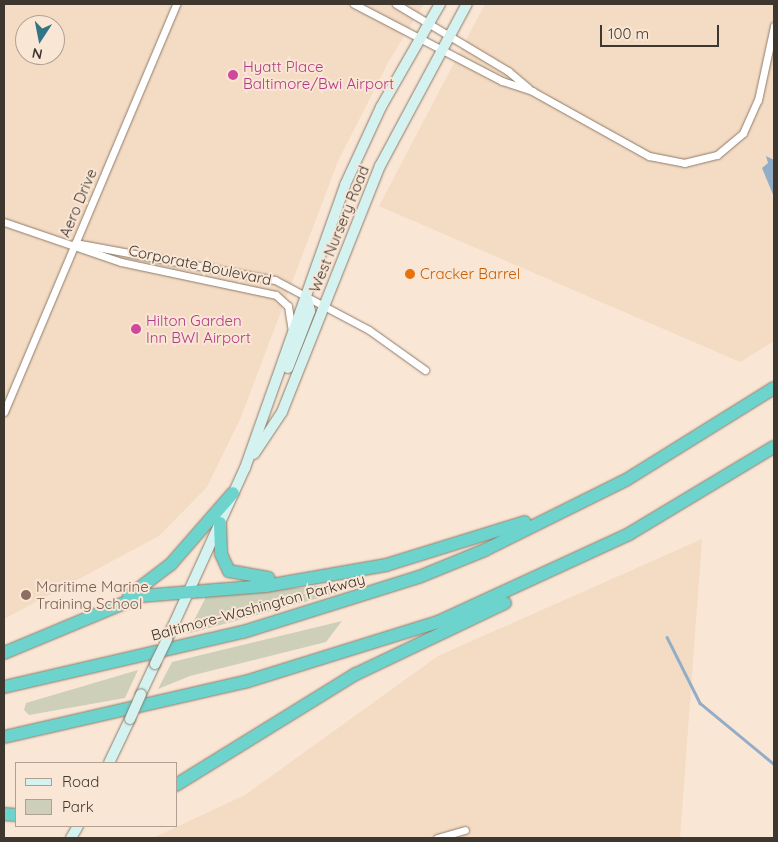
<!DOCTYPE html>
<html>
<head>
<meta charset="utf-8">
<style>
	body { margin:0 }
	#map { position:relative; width:778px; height:842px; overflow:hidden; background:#fae6d5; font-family:Quicksand,sans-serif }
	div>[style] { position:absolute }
	.built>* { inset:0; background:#f4dbc3 }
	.green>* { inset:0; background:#cdcfb8 }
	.water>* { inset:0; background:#92adc7 }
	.stream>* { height:2.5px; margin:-1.25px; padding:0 1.25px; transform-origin:1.25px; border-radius:1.25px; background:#92adc7 }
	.roads { filter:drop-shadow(0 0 1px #8d7c6b) drop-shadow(0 0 1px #8d7c6b) }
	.street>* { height:7px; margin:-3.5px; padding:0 3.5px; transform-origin:3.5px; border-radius:3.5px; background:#fff }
	.secondary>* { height:10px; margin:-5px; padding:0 5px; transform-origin:5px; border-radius:5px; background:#d3f2f0 }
	.highway>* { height:12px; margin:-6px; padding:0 6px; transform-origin:6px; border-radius:6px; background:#6cd3cd }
	.bridges { filter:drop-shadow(0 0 1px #8d7c6b) drop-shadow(0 0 1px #8d7c6b) }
	.secondary-bridge>* { height:10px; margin:-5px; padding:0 5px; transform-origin:5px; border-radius:5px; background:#d3f2f0 }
	.dots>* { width:14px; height:14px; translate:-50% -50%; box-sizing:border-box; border:2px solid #fae6d5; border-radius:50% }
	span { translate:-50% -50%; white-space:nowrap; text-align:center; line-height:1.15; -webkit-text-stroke:4px #fae6d5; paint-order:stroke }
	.hotel-label { font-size:15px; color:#b23c85 }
	.left { translate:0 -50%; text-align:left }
	.street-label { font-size:15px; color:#3e3730 }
	.food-label { font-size:15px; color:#c56008 }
	.education-label { font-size:15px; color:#785e54 }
	.frame { position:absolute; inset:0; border:5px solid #3e3730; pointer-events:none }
	.legend { position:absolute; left:15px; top:762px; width:162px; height:65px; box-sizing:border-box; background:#fae6d5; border:1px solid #afa093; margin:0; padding:6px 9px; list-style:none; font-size:15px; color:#3e3730 }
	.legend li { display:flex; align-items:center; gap:10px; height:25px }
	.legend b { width:25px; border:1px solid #afa093 }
	.north { position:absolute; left:15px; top:15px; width:50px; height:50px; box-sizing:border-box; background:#fae6d5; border:1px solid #afa093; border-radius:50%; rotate:191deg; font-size:14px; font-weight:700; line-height:20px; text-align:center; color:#3e3730 }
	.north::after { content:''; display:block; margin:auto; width:18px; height:22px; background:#327586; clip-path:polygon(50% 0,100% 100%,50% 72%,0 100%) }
	.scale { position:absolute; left:600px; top:25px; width:119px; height:22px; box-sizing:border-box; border:2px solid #3e3730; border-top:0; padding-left:6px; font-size:15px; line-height:18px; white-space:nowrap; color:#3e3730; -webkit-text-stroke:4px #fae6d5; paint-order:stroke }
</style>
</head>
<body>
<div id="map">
	<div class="built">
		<i style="clip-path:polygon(evenodd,4px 4px,424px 4px,390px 59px,338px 161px,241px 417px,207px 487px,159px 536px,4px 619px,4px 4px,25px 25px,55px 25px,55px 55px,25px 55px,25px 25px)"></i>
		<i style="clip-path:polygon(485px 4px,774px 4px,774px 341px,740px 362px,379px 206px)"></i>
		<i style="clip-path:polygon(702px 539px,680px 838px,153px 838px,245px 795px,438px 656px)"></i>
	</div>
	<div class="green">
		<i style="clip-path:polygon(358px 582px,337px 593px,187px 634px,206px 597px)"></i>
		<i style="clip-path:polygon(342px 621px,326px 642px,190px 676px,158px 689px,172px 662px)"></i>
		<i style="clip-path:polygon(138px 670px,125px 698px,29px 715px,24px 710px,26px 703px)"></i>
	</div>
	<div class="water">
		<i style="clip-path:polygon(766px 156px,774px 160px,774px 197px,762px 168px,768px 163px)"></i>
	</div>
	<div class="stream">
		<i style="left:667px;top:637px;width:74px;rotate:63.4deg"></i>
		<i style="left:700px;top:703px;width:96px;rotate:39.5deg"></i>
	</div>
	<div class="roads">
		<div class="street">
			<i style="left:354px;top:4px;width:167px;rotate:27.5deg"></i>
			<i style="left:502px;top:81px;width:32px;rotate:18deg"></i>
			<i style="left:532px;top:91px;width:134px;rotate:29.1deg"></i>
			<i style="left:649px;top:156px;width:36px;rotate:11deg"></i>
			<i style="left:684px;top:163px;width:34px;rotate:-14deg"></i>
			<i style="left:717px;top:155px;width:34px;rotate:-40deg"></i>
			<i style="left:743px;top:133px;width:36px;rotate:-66deg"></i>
			<i style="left:758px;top:100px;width:76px;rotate:-77.8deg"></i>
			<i style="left:396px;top:4px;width:131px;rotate:30.9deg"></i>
			<i style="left:508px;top:71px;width:26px;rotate:40deg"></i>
			<i style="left:4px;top:222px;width:124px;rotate:18.9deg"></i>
			<i style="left:121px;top:262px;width:158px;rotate:12deg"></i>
			<i style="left:276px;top:295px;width:16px;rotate:43deg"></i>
			<i style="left:288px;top:306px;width:24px;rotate:81deg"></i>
			<i style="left:75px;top:243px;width:203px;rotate:10.5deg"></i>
			<i style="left:275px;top:280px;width:106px;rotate:28deg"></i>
			<i style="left:369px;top:330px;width:69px;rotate:35.5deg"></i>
			<i style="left:4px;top:412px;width:443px;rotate:-67.1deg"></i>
			<i style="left:437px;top:838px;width:29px;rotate:-16deg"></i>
		</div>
		<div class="secondary">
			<i style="left:288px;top:368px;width:61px;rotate:-68.9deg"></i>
			<i style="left:310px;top:311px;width:16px;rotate:-104deg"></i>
			<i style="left:254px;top:454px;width:50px;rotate:-56.3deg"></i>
			<i style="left:282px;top:412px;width:265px;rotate:-68.3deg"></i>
			<i style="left:380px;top:166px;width:184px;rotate:-61.8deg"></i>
			<i style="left:167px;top:639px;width:188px;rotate:-65.5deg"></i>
			<i style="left:245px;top:468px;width:300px;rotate:-70.5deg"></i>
			<i style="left:345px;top:185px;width:86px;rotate:-65.2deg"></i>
			<i style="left:381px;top:107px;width:119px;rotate:-60.2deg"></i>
			<i style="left:141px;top:694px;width:33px;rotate:-65deg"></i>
			<i style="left:109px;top:763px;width:49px;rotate:-64.5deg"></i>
			<i style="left:71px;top:838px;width:14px;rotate:-60deg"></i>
		</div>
		<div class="highway">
			<i style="left:220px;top:523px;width:31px;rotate:88deg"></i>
			<i style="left:221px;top:554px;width:19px;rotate:65deg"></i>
			<i style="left:229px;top:571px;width:40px;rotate:10deg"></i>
			<i style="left:129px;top:596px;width:53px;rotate:-37.3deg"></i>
			<i style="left:171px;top:564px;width:94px;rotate:-48.9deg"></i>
			<i style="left:4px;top:653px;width:148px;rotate:-22.6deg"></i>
			<i style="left:141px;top:596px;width:125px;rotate:-4.6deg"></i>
			<i style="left:266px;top:586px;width:122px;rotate:-9.9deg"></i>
			<i style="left:386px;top:565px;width:145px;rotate:-17.2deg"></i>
			<i style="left:4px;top:687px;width:245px;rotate:-13deg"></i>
			<i style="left:243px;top:632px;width:184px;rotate:-17.4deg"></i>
			<i style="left:419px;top:577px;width:71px;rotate:-22.2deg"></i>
			<i style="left:485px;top:550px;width:157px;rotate:-26.4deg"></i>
			<i style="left:626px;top:480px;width:174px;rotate:-31.9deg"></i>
			<i style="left:4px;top:737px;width:247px;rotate:-12.9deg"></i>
			<i style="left:245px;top:682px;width:202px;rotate:-17.3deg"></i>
			<i style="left:438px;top:622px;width:210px;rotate:-24.7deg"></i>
			<i style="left:629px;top:534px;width:169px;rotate:-31deg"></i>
			<i style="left:176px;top:785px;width:211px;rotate:-31.7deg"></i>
			<i style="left:356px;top:674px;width:165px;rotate:-25.5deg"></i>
			<i style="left:4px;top:814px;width:12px;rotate:5deg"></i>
		</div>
	</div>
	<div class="bridges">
		<div class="secondary-bridge">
			<i style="left:155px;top:664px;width:28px;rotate:-64deg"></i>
			<i style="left:130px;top:719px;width:27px;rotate:-66deg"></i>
		</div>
	</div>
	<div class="dots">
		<i style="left:233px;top:75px;background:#d1479c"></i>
		<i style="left:410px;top:274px;background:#e8710a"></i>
		<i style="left:136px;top:329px;background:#d1479c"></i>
		<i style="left:26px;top:595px;background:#8d6e63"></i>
	</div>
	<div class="hotel-label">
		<span class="left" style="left:243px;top:75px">Hyatt Place<br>Baltimore/Bwi Airport</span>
		<span class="left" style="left:146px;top:329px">Hilton Garden<br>Inn BWI Airport</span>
	</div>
	<div class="street-label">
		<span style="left:78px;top:203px;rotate:-67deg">Aero Drive</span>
		<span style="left:339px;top:229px;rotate:-68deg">West Nursery Road</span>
		<span style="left:200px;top:265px;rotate:12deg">Corporate Boulevard</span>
		<span style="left:258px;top:607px;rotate:-15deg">Baltimore-Washington Parkway</span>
	</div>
	<div class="food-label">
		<span class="left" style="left:420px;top:274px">Cracker Barrel</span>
	</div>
	<div class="education-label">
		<span class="left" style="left:36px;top:595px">Maritime Marine<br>Training School</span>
	</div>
	<div class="frame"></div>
	<ul class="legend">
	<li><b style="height:6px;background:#d3f2f0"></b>Road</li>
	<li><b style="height:14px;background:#cdcfb8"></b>Park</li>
	</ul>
	<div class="north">N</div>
	<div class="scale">100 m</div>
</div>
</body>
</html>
